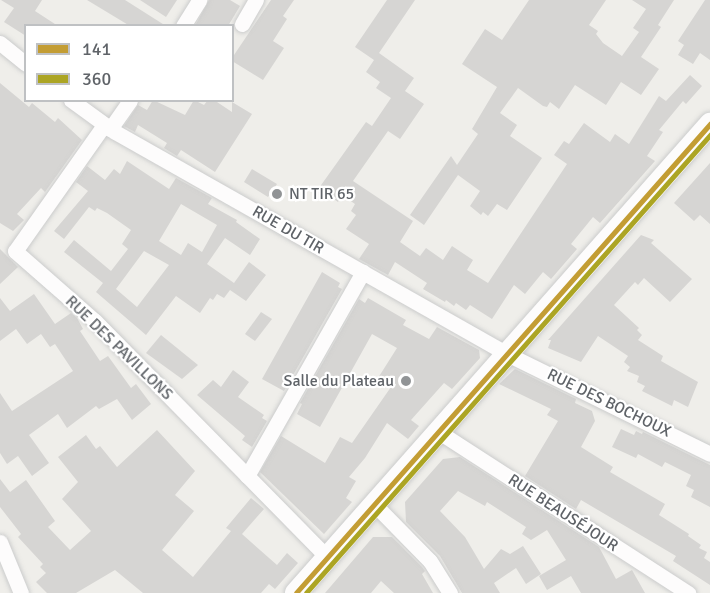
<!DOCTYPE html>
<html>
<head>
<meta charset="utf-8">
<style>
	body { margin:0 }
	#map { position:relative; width:710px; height:593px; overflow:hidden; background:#efeeea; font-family:Signika,sans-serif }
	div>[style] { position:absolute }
	.building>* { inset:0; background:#d6d5d3 }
	.roads { filter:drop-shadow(0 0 2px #cbcccc) drop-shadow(0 0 2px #cbcccc) }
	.street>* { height:15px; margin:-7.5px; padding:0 7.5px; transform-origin:7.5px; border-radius:7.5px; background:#fdfcfc }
	.secondary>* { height:22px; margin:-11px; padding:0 11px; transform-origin:11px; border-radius:11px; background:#fdfcfc }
	.bus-1>* { height:4.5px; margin:-2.25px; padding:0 2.25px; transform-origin:2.25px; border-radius:2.25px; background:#c39d34 }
	.bus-2>* { height:4.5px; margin:-2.25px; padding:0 2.25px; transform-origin:2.25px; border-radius:2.25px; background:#aca524 }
	.dots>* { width:16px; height:16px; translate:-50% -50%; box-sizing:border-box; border:3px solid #fff; border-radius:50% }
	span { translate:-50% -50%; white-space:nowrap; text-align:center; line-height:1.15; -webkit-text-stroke:4.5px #fff; paint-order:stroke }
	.poi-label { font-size:16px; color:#5f6368 }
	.left { translate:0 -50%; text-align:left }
	.right { translate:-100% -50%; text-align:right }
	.street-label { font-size:16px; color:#5f6368 }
	.legend { position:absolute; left:24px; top:24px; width:210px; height:78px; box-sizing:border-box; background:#fff; border:2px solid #bfc1c3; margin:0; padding:8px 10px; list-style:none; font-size:18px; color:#5f6368 }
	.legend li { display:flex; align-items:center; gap:12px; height:30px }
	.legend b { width:30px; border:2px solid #bfc1c3 }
</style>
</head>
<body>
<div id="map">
	<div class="building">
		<i style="clip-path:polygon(1px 0,42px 0,35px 11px,58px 26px,26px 26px,26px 36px,4px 22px,14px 8px)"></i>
		<i style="clip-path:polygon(87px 0,125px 0,166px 26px,130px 26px)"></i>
		<i style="clip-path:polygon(140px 0,177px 0,166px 17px)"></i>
		<i style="clip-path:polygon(209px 0,230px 0,240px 6px,228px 26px,195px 26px)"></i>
		<i style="clip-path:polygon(271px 0,294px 0,283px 16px,287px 19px,273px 41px,284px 48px,263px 80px,232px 61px,232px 58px)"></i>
		<i style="clip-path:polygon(387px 0,415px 0,379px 53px,414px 78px,405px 91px,424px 104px,400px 139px,388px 131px,353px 181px,413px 221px,400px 242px,420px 256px,426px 248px,443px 260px,452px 246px,473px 260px,467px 270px,488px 283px,567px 164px,554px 155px,564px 141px,569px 144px,584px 123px,610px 142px,615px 134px,629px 144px,659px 96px,666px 101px,690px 75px,702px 86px,686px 104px,683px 101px,659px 130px,663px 132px,647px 156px,655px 161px,600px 223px,593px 217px,571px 244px,577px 249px,551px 279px,543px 272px,525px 294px,514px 285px,492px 319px,470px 305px,466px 310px,456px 303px,454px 306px,446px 300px,445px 302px,423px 289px,427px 283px,395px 262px,388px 275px,359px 259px,369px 244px,346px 229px,356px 215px,351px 211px,355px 204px,342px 195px,338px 202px,319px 188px,366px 122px,372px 126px,391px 98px,376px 88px,380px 82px,366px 72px,374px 60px,355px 47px)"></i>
		<i style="clip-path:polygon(529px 0,606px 0,589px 25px,598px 31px,596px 34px,603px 43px,622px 56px,639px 32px,633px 28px,646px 9px,632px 0,674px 0,658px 25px,661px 27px,641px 57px,659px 69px,641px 95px,621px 82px,606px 105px,575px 85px,559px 109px,550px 102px,547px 107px,543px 106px,518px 88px,500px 113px,517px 125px,510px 136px,542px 158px,507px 210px,497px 204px,488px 216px,483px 212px,481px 215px,470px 206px,480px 191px,458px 175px,424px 225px,410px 215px,451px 156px,457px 165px,478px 134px,472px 129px,497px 87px,462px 64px,485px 29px,502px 40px)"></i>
		<i style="clip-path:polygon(705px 0,710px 0,710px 60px,700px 53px,693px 64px,678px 55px,684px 45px,678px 41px)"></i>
		<i style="clip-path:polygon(0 83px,29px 107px,32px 103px,55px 122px,58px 118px,82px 140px,45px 192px,41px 188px,17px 214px,24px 220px,13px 231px,0 223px)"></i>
		<i style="clip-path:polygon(153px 100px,185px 115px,194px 100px,204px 105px,208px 100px,214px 100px,232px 112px,232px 102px,252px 114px,215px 172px,181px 150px,177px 156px,164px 148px,167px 143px,138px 125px,135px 132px,124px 126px,138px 105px,147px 110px)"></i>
		<i style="clip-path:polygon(evenodd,127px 161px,169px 189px,176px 178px,212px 198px,208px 204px,237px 220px,236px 222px,260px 239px,250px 255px,225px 238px,207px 264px,234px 283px,249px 262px,266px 275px,246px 301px,230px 290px,224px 298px,217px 294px,213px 300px,210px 298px,200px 313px,176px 296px,146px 335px,96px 292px,103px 283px,64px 252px,74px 240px,111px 271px,128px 249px,122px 244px,131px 230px,107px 213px,97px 208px,95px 211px,89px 207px,64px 239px,54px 231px,88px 191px,76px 182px,87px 166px,105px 180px,114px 169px,120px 174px,127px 161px,181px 204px,217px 225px,202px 252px,188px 243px,181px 255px,159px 241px,181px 204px,127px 161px,144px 251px,169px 265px,137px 307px,116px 289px,144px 251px)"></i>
		<i style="clip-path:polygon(710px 163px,710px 224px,700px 215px,694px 221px,674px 203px)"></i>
		<i style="clip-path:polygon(252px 169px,277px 184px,268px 197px,244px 182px)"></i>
		<i style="clip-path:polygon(641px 235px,654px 240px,651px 243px,692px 279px,670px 302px,644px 278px,638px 285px,635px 282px,614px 305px,639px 328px,637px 330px,642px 335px,638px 340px,663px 356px,661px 361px,698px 382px,688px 407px,674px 400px,672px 406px,642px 391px,645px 386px,637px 382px,639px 376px,627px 371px,630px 367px,624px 362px,628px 356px,598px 336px,581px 362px,548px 348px,551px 340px,548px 340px)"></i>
		<i style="clip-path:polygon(0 249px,18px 267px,0 284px)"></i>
		<i style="clip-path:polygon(322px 272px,340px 283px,338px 287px,342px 289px,284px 391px,262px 379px)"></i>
		<i style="clip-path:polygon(34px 294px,55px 324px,71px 313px,77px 318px,83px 329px,80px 331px,100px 361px,108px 356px,131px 388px,136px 384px,151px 404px,132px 420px,117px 399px,99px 409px,96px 406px,67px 428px,58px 414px,29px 435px,49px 463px,32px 476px,18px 456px,7px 464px,0 453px,0 393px,12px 411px,73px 371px,55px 344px,50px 347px,41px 334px,27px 344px,16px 329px,0 341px,0 298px,10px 311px)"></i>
		<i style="clip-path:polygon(368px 298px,406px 320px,403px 325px,429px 339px,437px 327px,479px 350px,480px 358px,452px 389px,444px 383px,411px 420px,419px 426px,408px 439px,387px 423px,365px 458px,349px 477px,356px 481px,346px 498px,352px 502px,324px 534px,260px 472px,281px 436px,325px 463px,340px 437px,352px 443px,391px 387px,378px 378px,397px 348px,372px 334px,320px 427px,297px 414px,302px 404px,300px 403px,359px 299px,365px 303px)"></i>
		<i style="clip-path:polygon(261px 312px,272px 319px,255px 341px,245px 334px)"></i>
		<i style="clip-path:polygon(161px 335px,198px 365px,182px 379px,146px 353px)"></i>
		<i style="clip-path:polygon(515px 369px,574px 398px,576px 399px,575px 403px,592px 411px,595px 421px,581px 447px,613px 467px,610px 472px,665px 504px,659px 515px,689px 534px,688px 536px,701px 545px,699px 548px,707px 552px,704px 558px,710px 562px,710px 585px,673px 561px,676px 556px,581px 500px,576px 509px,525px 476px,558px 421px,547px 415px,551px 409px,499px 384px)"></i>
		<i style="clip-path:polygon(233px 370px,249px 382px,238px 397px,264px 415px,262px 418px,267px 421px,252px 447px,242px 440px,245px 436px,197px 395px,213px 380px,221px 387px)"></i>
		<i style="clip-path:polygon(621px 429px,634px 435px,636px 431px,642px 434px,643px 432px,710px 465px,710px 507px,691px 497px,694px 490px,686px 486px,691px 475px,665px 462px,662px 467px,638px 454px,636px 458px,612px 447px)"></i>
		<i style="clip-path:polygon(157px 430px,195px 471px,175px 495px,194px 511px,162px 550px,193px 577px,231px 531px,226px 528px,251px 498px,264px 509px,242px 534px,277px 565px,287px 553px,298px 563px,275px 589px,269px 584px,261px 593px,143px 593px,115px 570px,76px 593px,47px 593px,36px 582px,46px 573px,40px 567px,43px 564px,18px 537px,21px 534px,0 507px,0 479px,10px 492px,26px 480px,55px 521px,48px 527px,70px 550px,91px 531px,62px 499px,78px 482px,58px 457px,86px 435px,96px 449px,100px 446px,117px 467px)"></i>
		<i style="clip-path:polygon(460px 457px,599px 547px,616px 579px,632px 570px,645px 593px,581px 593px,571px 576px,547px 590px,539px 576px,566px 560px,547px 530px,531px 540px,522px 534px,526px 527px,487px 502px,485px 506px,458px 491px,440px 511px,465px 537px,484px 569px,501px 549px,510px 554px,523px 546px,541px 574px,526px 584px,516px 568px,494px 583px,500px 593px,462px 593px,440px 556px,406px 522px,405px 502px,443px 459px)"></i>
		<i style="clip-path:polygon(373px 537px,392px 537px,422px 567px,425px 571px,422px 574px,433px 593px,394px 593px,381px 581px,371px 593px,325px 593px)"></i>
	</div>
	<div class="roads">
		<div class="street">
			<i style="left:242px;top:24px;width:28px;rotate:-60deg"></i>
			<i style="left:183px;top:26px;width:31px;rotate:-58deg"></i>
			<i style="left:0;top:43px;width:33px;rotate:39deg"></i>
			<i style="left:71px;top:100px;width:54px;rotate:36deg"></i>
			<i style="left:115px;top:132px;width:450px;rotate:29.5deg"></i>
			<i style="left:507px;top:354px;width:226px;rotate:26.2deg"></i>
			<i style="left:104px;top:125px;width:154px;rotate:125.2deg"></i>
			<i style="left:15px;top:251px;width:106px;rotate:41.2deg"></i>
			<i style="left:95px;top:321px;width:332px;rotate:45.5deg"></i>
			<i style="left:110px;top:129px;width:35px;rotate:-55deg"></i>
			<i style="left:439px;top:432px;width:297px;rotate:32.9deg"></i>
			<i style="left:247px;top:476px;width:235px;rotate:-60.4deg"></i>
			<i style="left:375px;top:505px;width:78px;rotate:45.5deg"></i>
			<i style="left:430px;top:561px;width:38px;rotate:58deg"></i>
			<i style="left:0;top:542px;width:55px;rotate:67.6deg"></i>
		</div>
		<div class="secondary">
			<i style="left:296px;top:593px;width:626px;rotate:-48.56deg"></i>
		</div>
	</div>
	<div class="bus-1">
		<i style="left:296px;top:593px;width:626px;rotate:-48.56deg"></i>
	</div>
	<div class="bus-2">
		<i style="left:306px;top:593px;width:611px;rotate:-48.58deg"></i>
	</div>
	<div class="dots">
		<i style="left:277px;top:194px;background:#919496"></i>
		<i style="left:406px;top:381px;background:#919496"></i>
	</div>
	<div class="poi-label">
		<span class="left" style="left:289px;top:194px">NT TIR 65</span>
		<span class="right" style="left:394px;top:381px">Salle du Plateau</span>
	</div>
	<div class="street-label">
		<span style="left:288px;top:230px;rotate:30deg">RUE DU TIR</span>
		<span style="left:119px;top:348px;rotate:44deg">RUE DES PAVILLONS</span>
		<span style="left:609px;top:403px;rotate:26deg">RUE DES BOCHOUX</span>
		<span style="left:563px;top:513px;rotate:33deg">RUE BEAUSÉJOUR</span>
	</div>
	<ul class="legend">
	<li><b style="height:8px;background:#c39d34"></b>141</li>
	<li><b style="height:8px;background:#aca524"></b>360</li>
	</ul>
</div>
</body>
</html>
